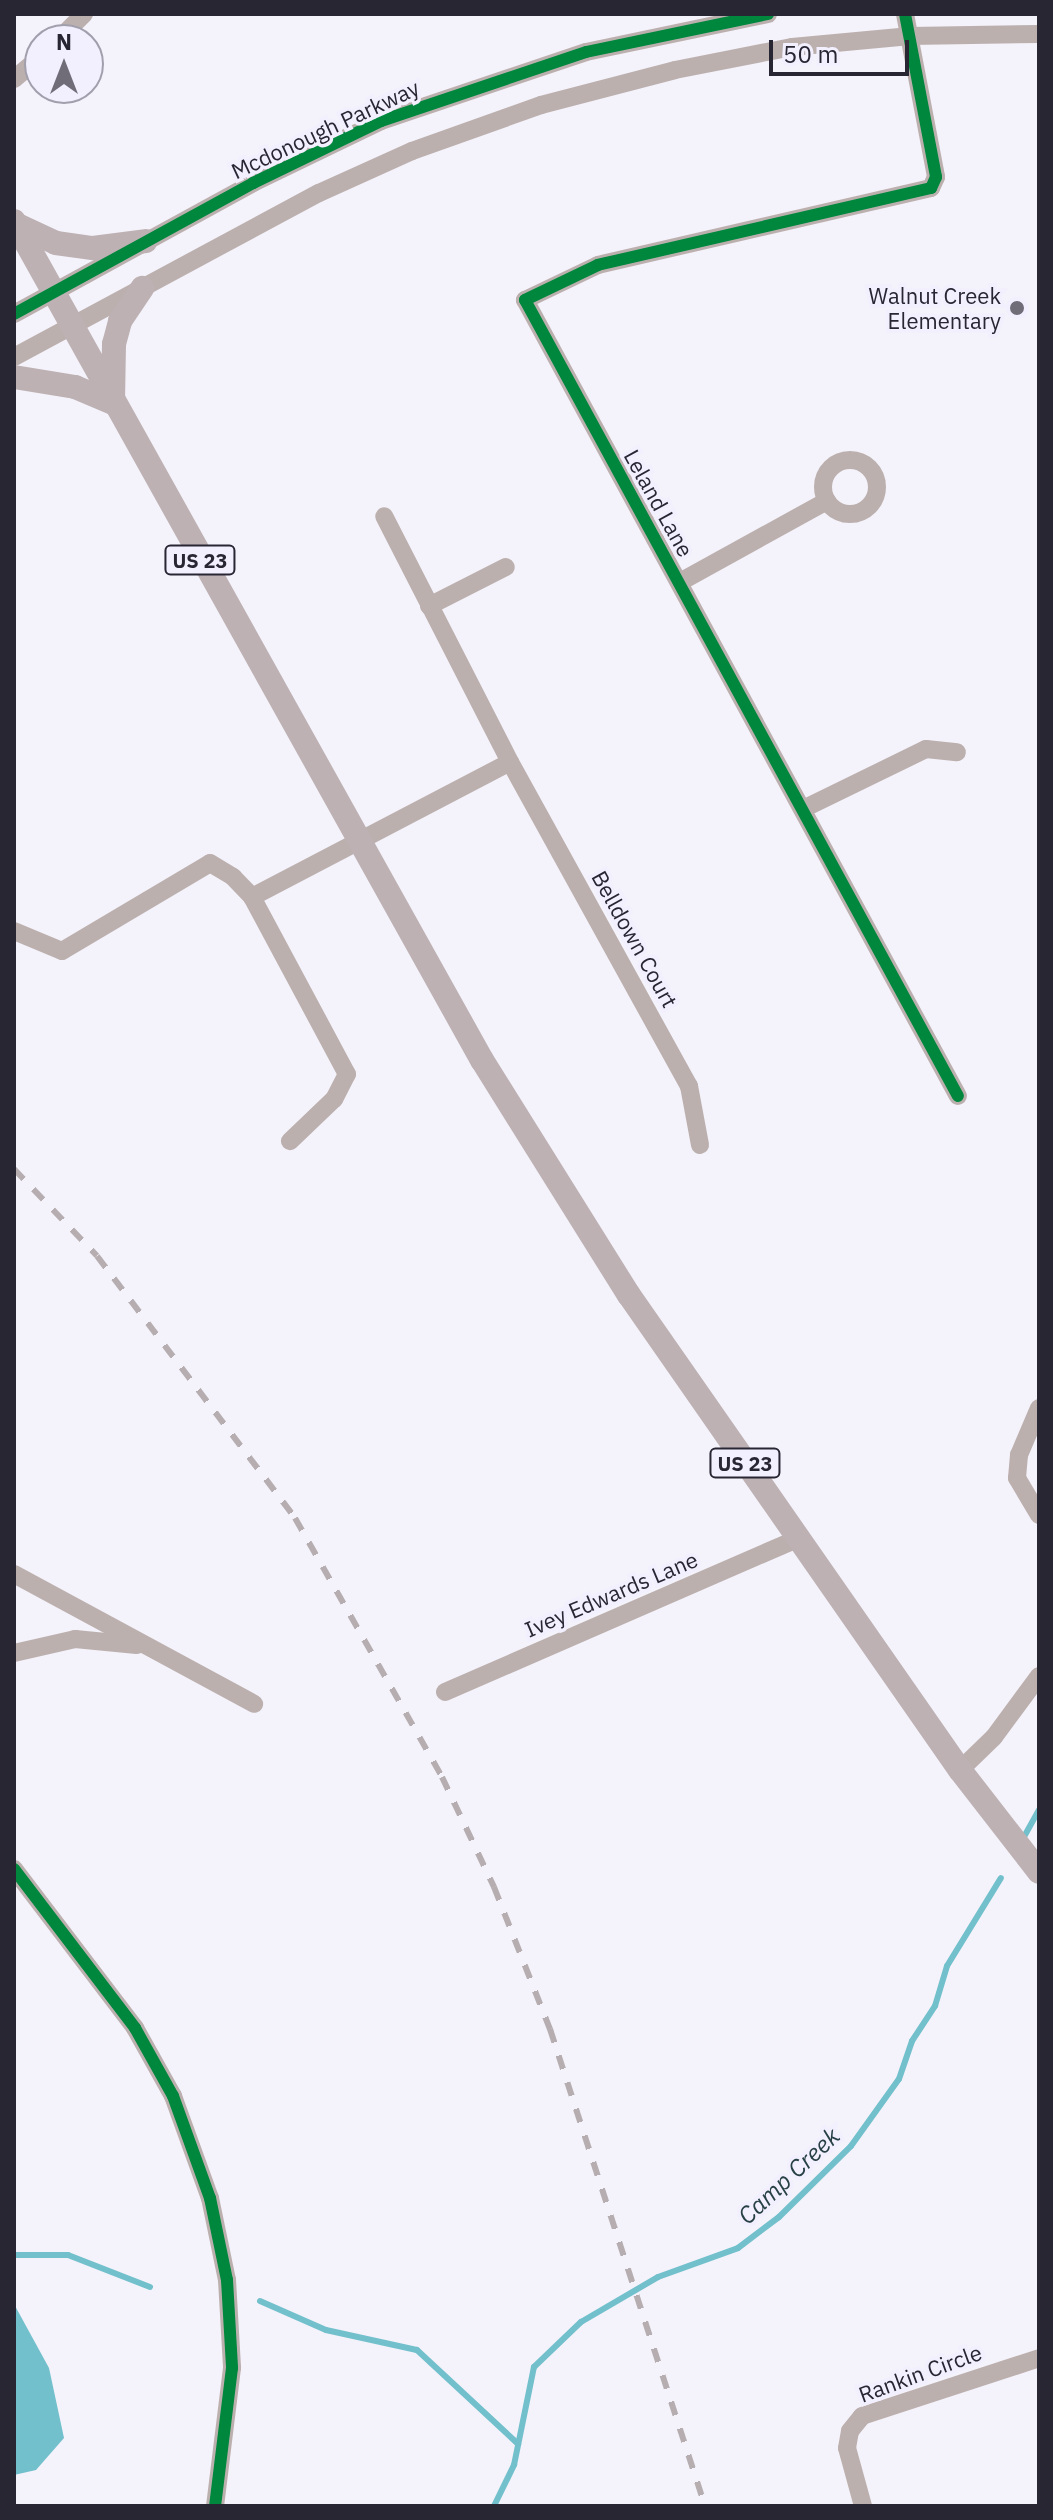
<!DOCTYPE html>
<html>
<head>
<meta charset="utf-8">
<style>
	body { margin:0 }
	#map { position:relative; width:1053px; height:2520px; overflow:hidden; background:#f4f2fa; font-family:"IBM Plex Sans",sans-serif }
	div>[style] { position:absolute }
	.water>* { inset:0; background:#71c0cc }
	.stream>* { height:6px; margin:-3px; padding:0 3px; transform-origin:3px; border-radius:3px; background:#71c0cc }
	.minor>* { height:18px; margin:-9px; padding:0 9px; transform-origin:9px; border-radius:9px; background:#bcb0af }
	.minor>.ring { margin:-9px; padding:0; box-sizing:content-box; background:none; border:18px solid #bcb0af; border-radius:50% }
	.major>* { height:24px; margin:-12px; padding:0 12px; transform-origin:12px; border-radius:12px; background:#bdb1b3 }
	.rail>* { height:6px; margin-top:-3px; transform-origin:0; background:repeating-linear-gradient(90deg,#b5adaf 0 14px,transparent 0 28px) }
	.cycleway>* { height:12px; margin:-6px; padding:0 6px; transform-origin:6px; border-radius:6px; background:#00873e }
	.dots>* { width:22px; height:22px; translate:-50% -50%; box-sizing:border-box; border:4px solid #f2effe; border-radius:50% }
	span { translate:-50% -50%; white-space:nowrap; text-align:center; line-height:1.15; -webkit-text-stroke:7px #f2effe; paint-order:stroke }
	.shield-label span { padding:2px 6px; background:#f2effe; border:2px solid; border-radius:6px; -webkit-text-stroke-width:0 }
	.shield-label { font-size:20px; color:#292634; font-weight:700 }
	.street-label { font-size:22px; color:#292634 }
	.poi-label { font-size:22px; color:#292634 }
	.right { translate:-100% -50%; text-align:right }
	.water-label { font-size:24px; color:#284145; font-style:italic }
	.frame { position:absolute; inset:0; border:16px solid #292634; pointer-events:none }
	.north { position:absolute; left:24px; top:24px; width:80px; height:80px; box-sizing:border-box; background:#f2effe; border:2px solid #a29fad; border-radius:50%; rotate:0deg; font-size:22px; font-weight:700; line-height:32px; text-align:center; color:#292634 }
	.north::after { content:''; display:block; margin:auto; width:28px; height:36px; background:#706d79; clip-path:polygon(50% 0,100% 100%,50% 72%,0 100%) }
	.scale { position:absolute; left:769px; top:40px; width:140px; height:36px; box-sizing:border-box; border:4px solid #292634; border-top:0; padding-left:10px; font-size:24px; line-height:28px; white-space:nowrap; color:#292634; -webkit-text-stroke:6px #f2effe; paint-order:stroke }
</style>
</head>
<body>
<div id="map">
	<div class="water">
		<i style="clip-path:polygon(14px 2304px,49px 2368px,64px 2438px,36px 2470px,14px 2475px)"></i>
	</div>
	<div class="stream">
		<i style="left:1025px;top:1835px;width:29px;rotate:-61deg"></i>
		<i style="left:14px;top:2255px;width:54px"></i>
		<i style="left:68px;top:2255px;width:88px;rotate:21.3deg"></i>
		<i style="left:260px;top:2301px;width:72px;rotate:23.7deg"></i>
		<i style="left:326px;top:2330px;width:93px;rotate:12.4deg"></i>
		<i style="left:417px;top:2350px;width:138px;rotate:42.9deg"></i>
		<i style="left:494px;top:2506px;width:46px;rotate:-64deg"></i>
		<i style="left:514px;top:2465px;width:100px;rotate:-78.5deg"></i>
		<i style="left:534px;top:2367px;width:65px;rotate:-43.8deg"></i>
		<i style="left:581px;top:2322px;width:89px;rotate:-30.3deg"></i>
		<i style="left:658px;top:2277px;width:85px;rotate:-19.9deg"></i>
		<i style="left:738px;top:2248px;width:51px;rotate:-37.1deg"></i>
		<i style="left:779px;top:2217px;width:101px;rotate:-44.6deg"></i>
		<i style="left:851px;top:2146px;width:82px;rotate:-54.4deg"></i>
		<i style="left:899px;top:2079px;width:40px;rotate:-71.1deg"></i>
		<i style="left:912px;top:2041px;width:42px;rotate:-56.7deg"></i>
		<i style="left:935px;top:2006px;width:42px;rotate:-73.3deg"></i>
		<i style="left:947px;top:1966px;width:103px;rotate:-58.5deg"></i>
	</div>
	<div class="minor">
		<i style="left:905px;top:14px;width:166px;rotate:79.2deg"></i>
		<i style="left:936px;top:177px;width:12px;rotate:114deg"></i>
		<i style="left:931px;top:188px;width:342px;rotate:167deg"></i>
		<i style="left:598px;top:265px;width:81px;rotate:154.4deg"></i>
		<i style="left:525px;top:300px;width:906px;rotate:61.46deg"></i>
		<i style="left:58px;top:40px;width:37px;rotate:-45deg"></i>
		<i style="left:14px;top:79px;width:34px;rotate:-40deg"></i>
		<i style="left:14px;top:314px;width:273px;rotate:-28.7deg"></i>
		<i style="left:253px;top:183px;width:142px;rotate:-25.8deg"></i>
		<i style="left:381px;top:121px;width:216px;rotate:-18.6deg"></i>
		<i style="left:586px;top:52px;width:186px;rotate:-11.8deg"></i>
		<i style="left:14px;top:357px;width:346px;rotate:-28.3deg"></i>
		<i style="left:319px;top:193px;width:102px;rotate:-24.3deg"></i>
		<i style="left:412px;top:151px;width:137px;rotate:-19.6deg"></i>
		<i style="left:541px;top:105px;width:138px;rotate:-14.6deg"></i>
		<i style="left:675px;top:70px;width:119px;rotate:-11.1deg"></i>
		<i style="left:792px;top:47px;width:119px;rotate:-5.3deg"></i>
		<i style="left:910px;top:36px;width:129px;rotate:-0.9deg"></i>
		<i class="ring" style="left:823px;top:460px;width:36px;height:36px"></i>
		<i style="left:680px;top:582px;width:168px;rotate:-28.9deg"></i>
		<i style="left:429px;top:606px;width:86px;rotate:-26.9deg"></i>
		<i style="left:510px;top:762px;width:370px;rotate:61.1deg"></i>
		<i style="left:689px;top:1086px;width:60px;rotate:79.4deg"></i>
		<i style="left:803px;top:809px;width:137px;rotate:-26deg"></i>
		<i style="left:926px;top:749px;width:31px;rotate:6deg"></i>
		<i style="left:252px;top:897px;width:201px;rotate:61.8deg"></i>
		<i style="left:347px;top:1074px;width:28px;rotate:117deg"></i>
		<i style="left:334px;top:1099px;width:61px;rotate:136.3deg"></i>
		<i style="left:14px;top:931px;width:52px;rotate:22.6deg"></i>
		<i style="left:62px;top:951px;width:172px;rotate:-30.7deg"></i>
		<i style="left:210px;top:863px;width:27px;rotate:31deg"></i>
		<i style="left:233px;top:877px;width:28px;rotate:46deg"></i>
		<i style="left:252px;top:897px;width:291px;rotate:-27.6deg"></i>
		<i style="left:510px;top:762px;width:276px;rotate:-117.1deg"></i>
		<i style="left:1039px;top:1408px;width:51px;rotate:113.1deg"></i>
		<i style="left:1019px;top:1455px;width:23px;rotate:95deg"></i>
		<i style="left:1017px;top:1478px;width:43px;rotate:59.3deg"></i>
		<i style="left:14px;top:1574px;width:273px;rotate:28.4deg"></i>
		<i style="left:14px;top:1653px;width:63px;rotate:-12.9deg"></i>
		<i style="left:75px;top:1639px;width:62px;rotate:5.5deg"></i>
		<i style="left:445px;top:1692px;width:384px;rotate:-23.5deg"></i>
		<i style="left:960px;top:1770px;width:47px;rotate:-44.1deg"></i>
		<i style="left:994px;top:1737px;width:76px;rotate:-53.6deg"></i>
		<i style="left:14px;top:1869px;width:200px;rotate:52.7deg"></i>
		<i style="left:135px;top:2028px;width:78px;rotate:60.8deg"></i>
		<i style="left:173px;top:2096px;width:109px;rotate:70.1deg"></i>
		<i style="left:210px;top:2198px;width:84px;rotate:78.3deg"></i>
		<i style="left:227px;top:2280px;width:88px;rotate:86.7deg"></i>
		<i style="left:232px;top:2368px;width:139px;rotate:97deg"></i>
		<i style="left:863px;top:2506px;width:60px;rotate:-105.4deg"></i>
		<i style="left:847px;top:2448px;width:17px;rotate:-80deg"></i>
		<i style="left:850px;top:2431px;width:19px;rotate:-51deg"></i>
		<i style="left:862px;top:2416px;width:186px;rotate:-18.1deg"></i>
	</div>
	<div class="major">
		<i style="left:14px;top:221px;width:961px;rotate:60.85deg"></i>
		<i style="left:482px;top:1060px;width:277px;rotate:58deg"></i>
		<i style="left:629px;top:1295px;width:579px;rotate:55.13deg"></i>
		<i style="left:960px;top:1770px;width:129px;rotate:52.2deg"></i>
		<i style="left:15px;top:224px;width:45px;rotate:24.9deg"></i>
		<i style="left:56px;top:243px;width:37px;rotate:8deg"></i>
		<i style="left:93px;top:248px;width:53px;rotate:-7.5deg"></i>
		<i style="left:14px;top:377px;width:62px;rotate:9.3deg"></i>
		<i style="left:75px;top:387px;width:41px;rotate:22.8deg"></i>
		<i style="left:113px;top:401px;width:57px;rotate:-89deg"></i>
		<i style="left:114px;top:344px;width:24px;rotate:-75deg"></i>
		<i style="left:120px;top:321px;width:40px;rotate:-56deg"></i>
	</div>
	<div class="rail">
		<i style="left:14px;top:1169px;width:120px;rotate:46.3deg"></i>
		<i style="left:97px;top:1256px;width:328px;rotate:52.9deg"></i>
		<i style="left:295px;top:1518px;width:298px;rotate:60.4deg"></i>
		<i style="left:442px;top:1777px;width:122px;rotate:64.7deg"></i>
		<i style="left:494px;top:1887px;width:153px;rotate:68.5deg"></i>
		<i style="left:550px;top:2029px;width:502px;rotate:72deg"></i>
	</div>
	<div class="cycleway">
		<i style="left:905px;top:14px;width:166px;rotate:79.2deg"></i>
		<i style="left:936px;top:177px;width:12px;rotate:114deg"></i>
		<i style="left:931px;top:188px;width:342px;rotate:167deg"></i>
		<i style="left:598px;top:265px;width:81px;rotate:154.4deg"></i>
		<i style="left:525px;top:300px;width:906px;rotate:61.46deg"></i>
		<i style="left:14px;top:314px;width:273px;rotate:-28.7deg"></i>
		<i style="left:253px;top:183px;width:142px;rotate:-25.8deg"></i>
		<i style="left:381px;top:121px;width:216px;rotate:-18.6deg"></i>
		<i style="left:586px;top:52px;width:186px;rotate:-11.8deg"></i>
		<i style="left:14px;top:1869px;width:200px;rotate:52.7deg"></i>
		<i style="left:135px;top:2028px;width:78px;rotate:60.8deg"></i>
		<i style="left:173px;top:2096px;width:109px;rotate:70.1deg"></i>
		<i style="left:210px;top:2198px;width:84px;rotate:78.3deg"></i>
		<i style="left:227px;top:2280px;width:88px;rotate:86.7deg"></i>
		<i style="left:232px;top:2368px;width:139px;rotate:97deg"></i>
	</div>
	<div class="dots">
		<i style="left:1017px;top:308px;background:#706d79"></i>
	</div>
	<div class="shield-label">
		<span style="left:200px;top:560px">US 23</span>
		<span style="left:745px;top:1463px">US 23</span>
	</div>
	<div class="street-label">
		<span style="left:325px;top:129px;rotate:-25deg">Mcdonough Parkway</span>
		<span style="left:659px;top:503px;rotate:61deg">Leland Lane</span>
		<span style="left:635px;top:939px;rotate:61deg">Belldown Court</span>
		<span style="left:611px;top:1594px;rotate:-23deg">Ivey Edwards Lane</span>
		<span style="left:920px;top:2373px;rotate:-20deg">Rankin Circle</span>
	</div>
	<div class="poi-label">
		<span class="right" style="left:1001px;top:308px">Walnut Creek<br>Elementary</span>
	</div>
	<div class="water-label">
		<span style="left:789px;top:2176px;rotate:-43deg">Camp Creek</span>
	</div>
	<div class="frame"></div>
	<div class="north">N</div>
	<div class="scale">50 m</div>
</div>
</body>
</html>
